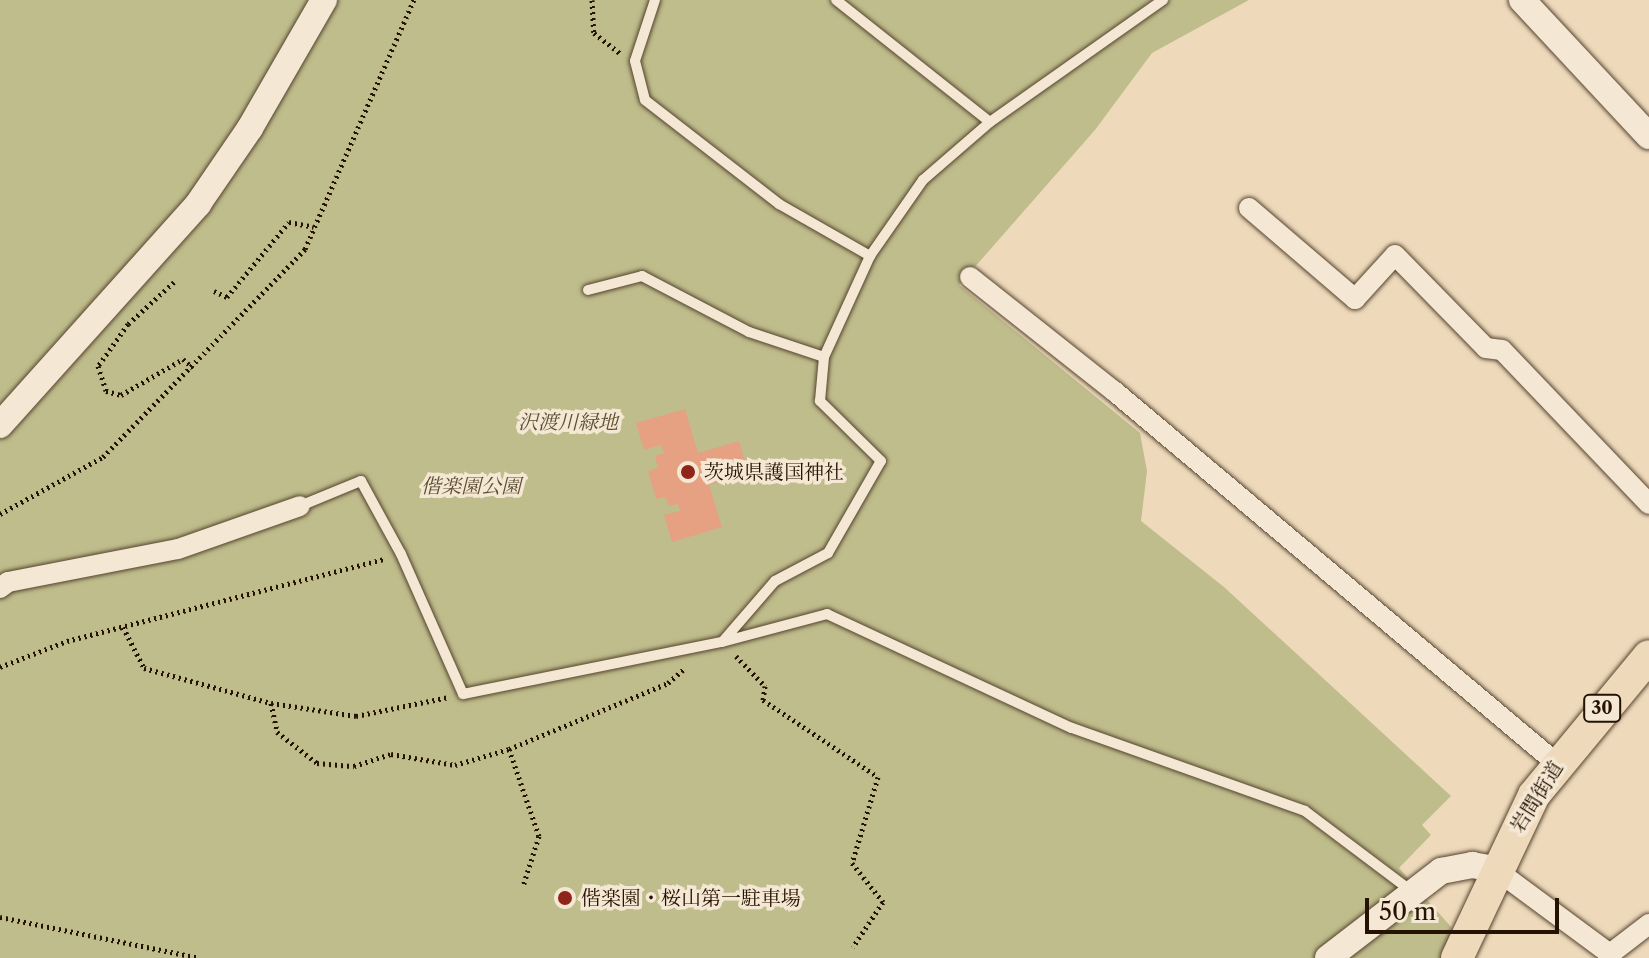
<!DOCTYPE html>
<html>
<head>
<meta charset="utf-8">
<style>
	body { margin:0 }
	#map { position:relative; width:1649px; height:958px; overflow:hidden; background:#eedabb; font-family:"Libre Caslon Text","Noto Serif JP",serif }
	div>[style] { position:absolute }
	.green>* { inset:0; background:#bfbd8c }
	.building>* { inset:0; background:#e6a183 }
	.path>* { height:5px; margin-top:-2.5px; transform-origin:0; background:repeating-linear-gradient(90deg,#251201 0 2px,transparent 0 6px) }
	.roads { filter:drop-shadow(0 0 2px #574430) drop-shadow(0 0 2px #574430) }
	.service>* { height:10px; margin:-5px; padding:0 5px; transform-origin:5px; border-radius:5px; background:#f4e7d3 }
	.minor>* { height:20px; margin:-10px; padding:0 10px; transform-origin:10px; border-radius:10px; background:#f4e7d3 }
	.tertiary>* { height:26px; margin:-13px; padding:0 13px; transform-origin:13px; border-radius:13px; background:#f4e7d3 }
	.primary>* { height:32px; margin:-16px; padding:0 16px; transform-origin:16px; border-radius:16px; background:#eedabb }
	.dots>* { width:22px; height:22px; translate:-50% -50%; box-sizing:border-box; border:4px solid #f4e7d3; border-radius:50% }
	span { translate:-50% -50%; white-space:nowrap; text-align:center; line-height:1.15; -webkit-text-stroke:7px #f4e7d3; paint-order:stroke }
	.shield-label span { padding:2px 6px; background:#f4e7d3; border:2px solid; border-radius:6px; -webkit-text-stroke-width:0 }
	.shield-label { font-size:18px; color:#251201; font-weight:700 }
	.park-label { font-size:20px; color:#5b4e32; font-style:italic }
	.poi-label { font-size:20px; color:#251201 }
	.left { translate:0 -50%; text-align:left }
	.street-label { font-size:20px; color:#251201 }
	.scale { position:absolute; left:1365px; top:898px; width:194px; height:36px; box-sizing:border-box; border:4px solid #251201; border-top:0; padding-left:10px; font-size:24px; line-height:28px; white-space:nowrap; color:#251201; -webkit-text-stroke:6px #f4e7d3; paint-order:stroke }
</style>
</head>
<body>
<div id="map">
	<div class="green">
		<i style="clip-path:polygon(0 0,1249px 0,1152px 53px,1095px 130px,959px 285px,1140px 433px,1147px 471px,1141px 521px,1224px 587px,1451px 796px,1422px 825px,1431px 835px,1399px 868px,1452px 928px,1441px 958px,0 958px)"></i>
	</div>
	<div class="building">
		<i style="clip-path:polygon(685px 409px,698px 453px,739px 441px,749px 473px,709px 485px,722px 527px,672px 542px,664px 515px,680px 511px,678px 504px,669px 506px,666px 497px,656px 499px,648px 471px,658px 468px,655px 456px,664px 453px,661px 445px,644px 450px,636px 423px)"></i>
	</div>
	<div class="path">
		<i style="left:592px;top:0;width:33px;rotate:87deg"></i>
		<i style="left:594px;top:33px;width:33px;rotate:38deg"></i>
		<i style="left:174px;top:282px;width:62px;rotate:137.6deg"></i>
		<i style="left:128px;top:324px;width:52px;rotate:125.5deg"></i>
		<i style="left:98px;top:366px;width:26px;rotate:72deg"></i>
		<i style="left:106px;top:391px;width:16px;rotate:15deg"></i>
		<i style="left:121px;top:395px;width:72px;rotate:-30.1deg"></i>
		<i style="left:183px;top:359px;width:13px;rotate:42deg"></i>
		<i style="left:214px;top:291px;width:14px;rotate:25deg"></i>
		<i style="left:227px;top:297px;width:97px;rotate:-50.4deg"></i>
		<i style="left:289px;top:222px;width:25px;rotate:11deg"></i>
		<i style="left:0;top:514px;width:118px;rotate:-29deg"></i>
		<i style="left:103px;top:457px;width:290px;rotate:-45.8deg"></i>
		<i style="left:305px;top:249px;width:272px;rotate:-66.4deg"></i>
		<i style="left:123px;top:627px;width:46px;rotate:62.9deg"></i>
		<i style="left:144px;top:668px;width:132px;rotate:15.4deg"></i>
		<i style="left:271px;top:703px;width:86px;rotate:8.7deg"></i>
		<i style="left:356px;top:716px;width:95px;rotate:-11.5deg"></i>
		<i style="left:736px;top:656px;width:42px;rotate:46deg"></i>
		<i style="left:765px;top:686px;width:14px;rotate:98deg"></i>
		<i style="left:763px;top:700px;width:138px;rotate:33.8deg"></i>
		<i style="left:878px;top:777px;width:90px;rotate:106.8deg"></i>
		<i style="left:852px;top:863px;width:50px;rotate:51.5deg"></i>
		<i style="left:883px;top:902px;width:54px;rotate:123.7deg"></i>
		<i style="left:0;top:667px;width:72px;rotate:-21.2deg"></i>
		<i style="left:67px;top:641px;width:327px;rotate:-14.5deg"></i>
		<i style="left:271px;top:703px;width:30px;rotate:78deg"></i>
		<i style="left:277px;top:732px;width:51px;rotate:37.8deg"></i>
		<i style="left:317px;top:763px;width:37px;rotate:5deg"></i>
		<i style="left:354px;top:766px;width:39px;rotate:-18deg"></i>
		<i style="left:391px;top:754px;width:65px;rotate:9.8deg"></i>
		<i style="left:455px;top:765px;width:56px;rotate:-16.5deg"></i>
		<i style="left:509px;top:749px;width:172px;rotate:-22.5deg"></i>
		<i style="left:668px;top:683px;width:21px;rotate:-41deg"></i>
		<i style="left:509px;top:749px;width:92px;rotate:71deg"></i>
		<i style="left:539px;top:836px;width:52px;rotate:107.7deg"></i>
		<i style="left:0;top:917px;width:203px;rotate:11.6deg"></i>
	</div>
	<div class="roads">
		<div class="service">
			<i style="left:655px;top:0;width:64px;rotate:108.2deg"></i>
			<i style="left:635px;top:61px;width:40px;rotate:75.6deg"></i>
			<i style="left:645px;top:100px;width:170px;rotate:37.8deg"></i>
			<i style="left:779px;top:204px;width:105px;rotate:29.7deg"></i>
			<i style="left:836px;top:0;width:196px;rotate:38.4deg"></i>
			<i style="left:588px;top:290px;width:56px;rotate:-14.5deg"></i>
			<i style="left:642px;top:276px;width:121px;rotate:27.6deg"></i>
			<i style="left:749px;top:332px;width:79px;rotate:18.4deg"></i>
			<i style="left:300px;top:506px;width:66px;rotate:-22.3deg"></i>
			<i style="left:361px;top:481px;width:83px;rotate:61.3deg"></i>
			<i style="left:401px;top:554px;width:153px;rotate:66.1deg"></i>
			<i style="left:463px;top:694px;width:264px;rotate:-11.4deg"></i>
			<i style="left:722px;top:642px;width:109px;rotate:-14.9deg"></i>
			<i style="left:827px;top:614px;width:270px;rotate:25deg"></i>
			<i style="left:1072px;top:728px;width:247px;rotate:19.6deg"></i>
			<i style="left:1305px;top:811px;width:133px;rotate:37deg"></i>
			<i style="left:724px;top:640px;width:78px;rotate:-49.2deg"></i>
			<i style="left:775px;top:581px;width:60px;rotate:-27.8deg"></i>
			<i style="left:828px;top:553px;width:106px;rotate:-60.1deg"></i>
			<i style="left:881px;top:461px;width:86px;rotate:-135.5deg"></i>
			<i style="left:820px;top:401px;width:44px;rotate:-84.8deg"></i>
			<i style="left:824px;top:357px;width:111px;rotate:-65.5deg"></i>
			<i style="left:870px;top:256px;width:93px;rotate:-55.1deg"></i>
			<i style="left:923px;top:180px;width:89px;rotate:-40.9deg"></i>
			<i style="left:990px;top:122px;width:212px;rotate:-35.2deg"></i>
		</div>
		<div class="minor">
			<i style="left:1249px;top:208px;width:140px;rotate:40.6deg"></i>
			<i style="left:1355px;top:299px;width:59px;rotate:-47.7deg"></i>
			<i style="left:1395px;top:255px;width:130px;rotate:45.6deg"></i>
			<i style="left:1486px;top:348px;width:16px;rotate:7deg"></i>
			<i style="left:1502px;top:350px;width:213px;rotate:46.3deg"></i>
			<i style="left:970px;top:277px;width:184px;rotate:38.4deg"></i>
			<i style="left:1114px;top:391px;width:578px;rotate:40.08deg"></i>
			<i style="left:0;top:588px;width:10px;rotate:-37deg"></i>
			<i style="left:8px;top:582px;width:173px;rotate:-11deg"></i>
			<i style="left:178px;top:549px;width:129px;rotate:-19.4deg"></i>
			<i style="left:1495px;top:869px;width:143px;rotate:36.5deg"></i>
			<i style="left:1610px;top:954px;width:49px;rotate:-37.6deg"></i>
		</div>
		<div class="tertiary">
			<i style="left:1522px;top:0;width:186px;rotate:47deg"></i>
			<i style="left:0;top:425px;width:297px;rotate:-48.1deg"></i>
			<i style="left:198px;top:204px;width:92px;rotate:-55.6deg"></i>
			<i style="left:250px;top:128px;width:148px;rotate:-60deg"></i>
			<i style="left:1328px;top:958px;width:143px;rotate:-37.6deg"></i>
			<i style="left:1441px;top:871px;width:32px;rotate:-11deg"></i>
			<i style="left:1472px;top:865px;width:23px;rotate:10deg"></i>
		</div>
		<div class="primary">
			<i style="left:1457px;top:958px;width:180px;rotate:-64.7deg"></i>
			<i style="left:1534px;top:795px;width:180px;rotate:-50.4deg"></i>
		</div>
	</div>
	<div class="dots">
		<i style="left:688px;top:472px;background:#8f2418"></i>
		<i style="left:565px;top:898px;background:#8f2418"></i>
	</div>
	<div class="shield-label">
		<span style="left:1602px;top:708px">30</span>
	</div>
	<div class="park-label">
		<span style="left:568px;top:422px">沢渡川緑地</span>
		<span style="left:471px;top:486px">偕楽園公園</span>
	</div>
	<div class="poi-label">
		<span class="left" style="left:704px;top:472px">茨城県護国神社</span>
		<span class="left" style="left:581px;top:898px">偕楽園・桜山第一駐車場</span>
	</div>
	<div class="street-label">
		<span style="left:1537px;top:797px;rotate:-58deg">岩間街道</span>
	</div>
	<div class="scale">50 m</div>
</div>
</body>
</html>
